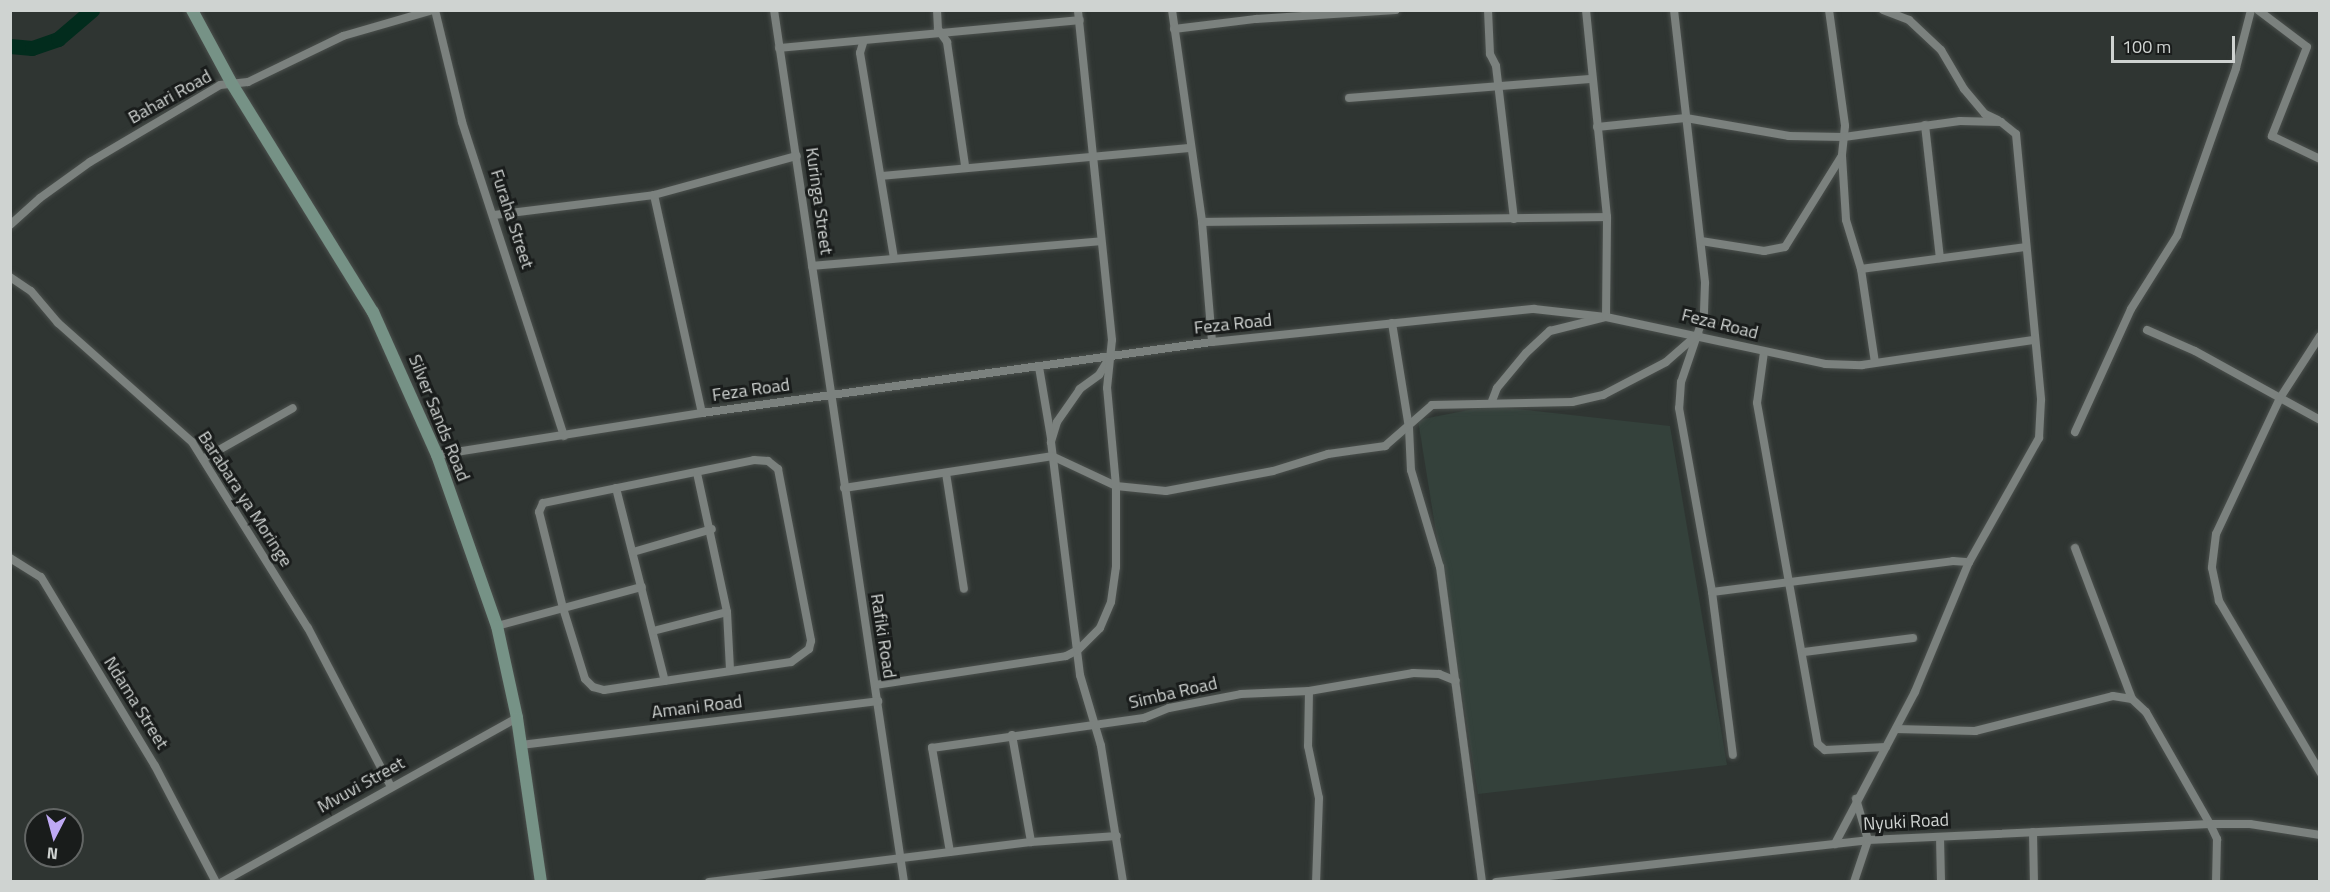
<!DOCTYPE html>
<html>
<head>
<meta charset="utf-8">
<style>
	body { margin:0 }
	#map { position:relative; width:2330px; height:892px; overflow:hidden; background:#2f3532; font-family:"Titillium Web",sans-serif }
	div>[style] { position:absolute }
	.built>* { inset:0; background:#34413b }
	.river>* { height:15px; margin:-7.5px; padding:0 7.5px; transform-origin:7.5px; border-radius:7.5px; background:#022c1d }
	.roads { filter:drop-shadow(0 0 2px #4b504d) drop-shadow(0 0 2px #4b504d) }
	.street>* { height:8px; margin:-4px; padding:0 4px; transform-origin:4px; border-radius:4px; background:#7b817e }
	.secondary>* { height:12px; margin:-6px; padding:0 6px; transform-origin:6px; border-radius:6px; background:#769286 }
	span { translate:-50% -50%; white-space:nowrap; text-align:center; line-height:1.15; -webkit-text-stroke:6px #191c1b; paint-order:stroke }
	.street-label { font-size:18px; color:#cfd3d1 }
	.frame { position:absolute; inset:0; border:12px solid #cfd3d1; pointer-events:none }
	.north { position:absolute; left:24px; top:808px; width:60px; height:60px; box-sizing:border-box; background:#191c1b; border:2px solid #626564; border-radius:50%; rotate:186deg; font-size:16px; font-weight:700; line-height:24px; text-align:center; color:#cfd3d1 }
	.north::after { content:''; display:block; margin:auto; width:21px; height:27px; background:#bfa9f4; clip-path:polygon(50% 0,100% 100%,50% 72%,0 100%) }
	.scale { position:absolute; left:2111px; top:36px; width:124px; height:27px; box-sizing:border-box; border:3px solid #cfd3d1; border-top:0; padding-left:8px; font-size:18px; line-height:21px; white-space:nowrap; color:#cfd3d1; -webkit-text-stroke:4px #191c1b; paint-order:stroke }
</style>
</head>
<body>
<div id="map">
	<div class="built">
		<i style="clip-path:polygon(1489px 406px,1670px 426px,1727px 765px,1478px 794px,1418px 420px)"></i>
	</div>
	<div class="river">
		<i style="left:10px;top:46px;width:22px;rotate:5deg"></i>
		<i style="left:32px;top:48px;width:28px;rotate:-19deg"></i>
		<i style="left:58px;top:39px;width:45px;rotate:-40.5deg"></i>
	</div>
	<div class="roads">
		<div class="street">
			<i style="left:435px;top:10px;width:115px;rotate:76.4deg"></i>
			<i style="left:462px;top:122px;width:330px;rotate:72deg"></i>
			<i style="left:774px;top:10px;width:882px;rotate:81.52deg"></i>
			<i style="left:937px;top:10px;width:19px;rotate:87deg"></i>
			<i style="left:938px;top:29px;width:16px;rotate:55deg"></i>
			<i style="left:947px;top:42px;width:125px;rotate:81.7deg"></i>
			<i style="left:1172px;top:10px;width:214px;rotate:81.9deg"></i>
			<i style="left:1202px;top:222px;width:120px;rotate:85.2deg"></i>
			<i style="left:1488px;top:10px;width:44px;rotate:87.4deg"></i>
			<i style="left:1490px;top:54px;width:13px;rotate:63deg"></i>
			<i style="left:1496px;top:66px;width:154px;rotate:83.3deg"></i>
			<i style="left:1674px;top:10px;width:275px;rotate:83.5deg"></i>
			<i style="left:1705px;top:283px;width:32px;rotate:92deg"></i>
			<i style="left:1704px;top:315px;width:71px;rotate:108.9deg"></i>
			<i style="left:1681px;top:382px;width:26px;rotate:94deg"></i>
			<i style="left:1679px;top:408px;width:187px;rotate:79.8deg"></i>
			<i style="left:1712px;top:592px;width:164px;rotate:82.7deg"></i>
			<i style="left:1829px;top:10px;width:117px;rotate:82.1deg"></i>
			<i style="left:1845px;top:126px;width:30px;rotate:96deg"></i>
			<i style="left:1842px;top:156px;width:64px;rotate:86.4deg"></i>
			<i style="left:1846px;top:220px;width:51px;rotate:73deg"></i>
			<i style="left:1861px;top:269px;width:95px;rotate:81.5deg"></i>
			<i style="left:1883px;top:10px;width:28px;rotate:21deg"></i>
			<i style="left:1909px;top:20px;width:44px;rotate:43.2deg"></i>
			<i style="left:1941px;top:50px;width:45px;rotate:59.5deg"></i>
			<i style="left:1964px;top:89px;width:33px;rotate:50deg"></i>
			<i style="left:1985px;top:114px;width:14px;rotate:25deg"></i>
			<i style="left:2258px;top:10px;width:61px;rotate:37.1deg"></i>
			<i style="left:2307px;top:47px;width:96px;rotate:111.5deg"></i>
			<i style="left:2272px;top:136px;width:53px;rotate:25.6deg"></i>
			<i style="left:1174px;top:29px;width:83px;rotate:-7deg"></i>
			<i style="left:1256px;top:19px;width:140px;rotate:-3.7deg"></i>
			<i style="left:863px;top:43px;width:10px;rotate:107deg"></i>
			<i style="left:860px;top:53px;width:208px;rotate:80.6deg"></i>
			<i style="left:779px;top:48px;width:302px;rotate:-5.3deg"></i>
			<i style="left:1349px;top:98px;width:244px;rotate:-4.5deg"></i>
			<i style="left:1925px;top:125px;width:134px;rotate:83.6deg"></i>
			<i style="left:1597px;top:127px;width:89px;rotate:-5.8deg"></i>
			<i style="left:1686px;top:118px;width:105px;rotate:9.9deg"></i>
			<i style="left:1789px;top:136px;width:55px;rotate:1deg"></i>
			<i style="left:1844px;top:137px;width:117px;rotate:-7.9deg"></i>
			<i style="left:1960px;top:121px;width:41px;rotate:1.4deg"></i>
			<i style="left:2001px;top:122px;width:19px;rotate:39deg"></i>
			<i style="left:2016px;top:134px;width:267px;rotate:84.6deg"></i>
			<i style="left:2041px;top:400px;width:38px;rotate:93deg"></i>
			<i style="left:2039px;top:438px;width:142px;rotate:119.4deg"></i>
			<i style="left:1969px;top:562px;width:141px;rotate:112.6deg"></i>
			<i style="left:1915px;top:692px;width:172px;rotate:117.8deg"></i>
			<i style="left:881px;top:176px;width:311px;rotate:-5.2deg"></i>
			<i style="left:654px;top:195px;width:223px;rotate:77.6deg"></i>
			<i style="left:494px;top:215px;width:161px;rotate:-7.1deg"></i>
			<i style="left:654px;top:195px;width:148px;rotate:-15.3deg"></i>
			<i style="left:1202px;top:222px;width:405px;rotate:-0.7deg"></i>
			<i style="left:10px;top:225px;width:40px;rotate:-42deg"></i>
			<i style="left:40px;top:198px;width:62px;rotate:-35.8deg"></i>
			<i style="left:90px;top:162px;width:151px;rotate:-30.6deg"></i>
			<i style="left:220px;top:85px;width:28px;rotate:-6deg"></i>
			<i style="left:248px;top:82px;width:106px;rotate:-25.8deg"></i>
			<i style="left:343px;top:36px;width:94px;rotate:-16.1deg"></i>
			<i style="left:1701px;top:241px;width:64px;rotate:9deg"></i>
			<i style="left:1764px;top:251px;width:21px;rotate:-11deg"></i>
			<i style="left:1785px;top:247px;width:106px;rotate:-58.1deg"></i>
			<i style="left:812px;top:266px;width:290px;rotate:-4.9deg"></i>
			<i style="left:1861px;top:269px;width:165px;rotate:-7.6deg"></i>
			<i style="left:10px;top:277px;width:25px;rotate:34deg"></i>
			<i style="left:31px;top:291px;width:42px;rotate:49.8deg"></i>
			<i style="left:58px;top:323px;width:179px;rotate:41.6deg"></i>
			<i style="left:192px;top:442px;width:219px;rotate:58.1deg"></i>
			<i style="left:308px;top:628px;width:179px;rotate:62.4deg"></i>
			<i style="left:1392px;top:323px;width:106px;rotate:80.8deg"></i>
			<i style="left:1409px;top:428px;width:42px;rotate:87.3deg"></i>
			<i style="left:1411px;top:470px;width:101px;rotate:73.4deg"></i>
			<i style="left:1440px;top:567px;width:318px;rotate:82.4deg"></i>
			<i style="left:2147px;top:330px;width:52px;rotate:23.6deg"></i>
			<i style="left:2195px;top:351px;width:143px;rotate:28.9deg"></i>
			<i style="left:2320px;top:336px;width:74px;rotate:122.8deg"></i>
			<i style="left:2280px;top:398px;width:150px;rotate:115.2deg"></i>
			<i style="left:2216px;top:534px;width:34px;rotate:97deg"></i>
			<i style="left:2212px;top:568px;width:34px;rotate:78deg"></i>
			<i style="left:2219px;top:601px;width:199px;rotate:59.4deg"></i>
			<i style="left:1764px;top:352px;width:51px;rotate:97.8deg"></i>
			<i style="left:1757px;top:403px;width:346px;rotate:79.9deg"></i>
			<i style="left:1818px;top:744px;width:9px;rotate:41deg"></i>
			<i style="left:1825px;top:750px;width:61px;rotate:-2.8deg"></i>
			<i style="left:1108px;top:360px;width:17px;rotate:121deg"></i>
			<i style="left:1099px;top:375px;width:24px;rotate:144deg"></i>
			<i style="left:1080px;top:389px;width:40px;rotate:124.9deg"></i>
			<i style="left:1057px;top:422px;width:21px;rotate:107deg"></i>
			<i style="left:1051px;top:442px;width:235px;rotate:82.9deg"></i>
			<i style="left:1080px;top:675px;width:74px;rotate:73.5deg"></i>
			<i style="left:1101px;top:746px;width:138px;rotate:80.8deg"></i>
			<i style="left:1039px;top:367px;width:72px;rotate:80.4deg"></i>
			<i style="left:1492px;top:401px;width:14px;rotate:-69deg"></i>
			<i style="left:1497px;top:388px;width:45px;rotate:-50.4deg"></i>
			<i style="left:1526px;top:353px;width:33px;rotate:-43deg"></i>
			<i style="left:1550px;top:331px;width:58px;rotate:-14deg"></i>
			<i style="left:1606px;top:317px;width:100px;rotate:-89.4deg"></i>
			<i style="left:1607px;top:217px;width:208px;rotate:-95.8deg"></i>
			<i style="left:2075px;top:432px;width:135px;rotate:-65.5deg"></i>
			<i style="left:2131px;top:309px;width:86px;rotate:-57.8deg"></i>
			<i style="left:2177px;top:236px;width:178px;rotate:-70.6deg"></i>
			<i style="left:2236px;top:68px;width:60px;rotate:-75.5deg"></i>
			<i style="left:437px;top:455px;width:268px;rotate:-9deg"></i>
			<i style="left:702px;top:413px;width:515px;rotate:-7.93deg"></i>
			<i style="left:1212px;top:342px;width:324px;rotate:-5.9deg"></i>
			<i style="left:1534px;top:309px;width:72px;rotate:6.3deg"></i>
			<i style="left:1606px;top:317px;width:224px;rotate:12.1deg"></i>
			<i style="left:1825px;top:364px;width:37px;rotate:2deg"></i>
			<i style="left:1862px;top:365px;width:173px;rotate:-8.3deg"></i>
			<i style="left:203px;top:459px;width:103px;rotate:-29.5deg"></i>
			<i style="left:754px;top:460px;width:14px;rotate:4deg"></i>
			<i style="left:768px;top:461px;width:13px;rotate:39deg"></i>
			<i style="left:778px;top:469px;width:175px;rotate:79.1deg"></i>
			<i style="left:811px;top:641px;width:8px;rotate:104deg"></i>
			<i style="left:809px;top:649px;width:22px;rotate:144deg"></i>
			<i style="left:791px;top:662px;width:189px;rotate:171.5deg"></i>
			<i style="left:604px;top:690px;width:11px;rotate:-165deg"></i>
			<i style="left:593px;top:687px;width:11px;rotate:-135deg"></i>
			<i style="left:585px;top:679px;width:74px;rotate:-107.2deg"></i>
			<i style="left:563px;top:608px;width:99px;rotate:-104deg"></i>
			<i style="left:539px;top:512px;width:10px;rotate:-66deg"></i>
			<i style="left:543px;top:503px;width:215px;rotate:-11.5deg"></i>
			<i style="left:697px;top:473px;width:142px;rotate:77.8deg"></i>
			<i style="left:727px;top:612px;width:58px;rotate:87deg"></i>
			<i style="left:946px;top:473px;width:117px;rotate:81.2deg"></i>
			<i style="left:616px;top:488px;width:199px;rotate:75.8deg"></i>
			<i style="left:844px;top:488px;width:210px;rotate:-8.7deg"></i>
			<i style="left:1052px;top:456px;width:71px;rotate:25.1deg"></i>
			<i style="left:1116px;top:486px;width:50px;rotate:5.7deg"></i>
			<i style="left:1166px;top:491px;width:109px;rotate:-10.6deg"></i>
			<i style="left:1273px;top:471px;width:58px;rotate:-17.2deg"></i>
			<i style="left:1328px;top:454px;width:58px;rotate:-8deg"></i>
			<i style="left:1385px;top:446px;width:62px;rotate:-41.1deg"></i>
			<i style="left:1432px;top:405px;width:140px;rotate:-1.2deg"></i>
			<i style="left:1572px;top:402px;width:32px;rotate:-13deg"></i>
			<i style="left:1603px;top:395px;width:71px;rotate:-27.6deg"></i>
			<i style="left:1666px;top:362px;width:43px;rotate:-41.2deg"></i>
			<i style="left:2075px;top:548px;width:161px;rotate:69.3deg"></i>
			<i style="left:633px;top:552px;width:82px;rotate:-16.2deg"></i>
			<i style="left:10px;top:558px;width:36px;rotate:32deg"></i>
			<i style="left:41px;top:577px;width:221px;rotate:58.9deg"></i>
			<i style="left:155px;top:766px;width:131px;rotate:62.3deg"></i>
			<i style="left:1712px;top:592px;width:243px;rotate:-7.3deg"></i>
			<i style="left:1953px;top:561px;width:16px;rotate:4deg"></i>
			<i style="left:497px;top:626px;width:150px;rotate:-15.1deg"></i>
			<i style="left:653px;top:631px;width:76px;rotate:-14.4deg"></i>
			<i style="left:1804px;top:652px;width:110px;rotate:-7.3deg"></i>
			<i style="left:875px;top:685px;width:193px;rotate:-8.6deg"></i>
			<i style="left:1066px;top:656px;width:13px;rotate:-27deg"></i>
			<i style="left:1078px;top:650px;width:31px;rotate:-45deg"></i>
			<i style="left:1100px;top:628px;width:28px;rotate:-67deg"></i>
			<i style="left:1111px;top:602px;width:35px;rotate:-82deg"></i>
			<i style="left:1116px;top:567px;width:81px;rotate:-90deg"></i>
			<i style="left:1116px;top:486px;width:98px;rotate:-95.2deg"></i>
			<i style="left:1107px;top:388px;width:48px;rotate:-84.1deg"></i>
			<i style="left:1112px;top:340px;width:332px;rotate:-95.9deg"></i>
			<i style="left:1309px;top:691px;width:55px;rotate:91deg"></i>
			<i style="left:1308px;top:746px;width:53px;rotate:78.1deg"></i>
			<i style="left:1319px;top:798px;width:84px;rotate:92deg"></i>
			<i style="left:1896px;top:729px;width:79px;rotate:1.5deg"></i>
			<i style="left:1975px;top:731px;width:142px;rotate:-14.2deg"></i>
			<i style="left:2113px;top:696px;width:19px;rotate:9deg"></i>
			<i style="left:2132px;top:699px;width:19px;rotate:43deg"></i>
			<i style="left:2146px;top:712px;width:129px;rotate:60.3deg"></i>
			<i style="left:2210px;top:824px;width:17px;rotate:65deg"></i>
			<i style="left:2217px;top:839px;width:43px;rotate:91.3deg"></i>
			<i style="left:1012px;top:735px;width:109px;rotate:79.9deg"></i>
			<i style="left:521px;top:745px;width:360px;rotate:-7deg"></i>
			<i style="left:2033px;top:832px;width:50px;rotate:88.9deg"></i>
			<i style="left:1940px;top:837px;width:45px;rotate:88.7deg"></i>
			<i style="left:950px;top:852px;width:106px;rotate:-99.8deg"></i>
			<i style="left:932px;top:748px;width:214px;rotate:-8.1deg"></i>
			<i style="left:1144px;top:718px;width:27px;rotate:-22deg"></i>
			<i style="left:1169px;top:708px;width:73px;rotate:-11deg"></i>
			<i style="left:1241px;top:694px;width:68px;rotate:-2.5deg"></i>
			<i style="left:1309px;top:691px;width:106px;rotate:-9.8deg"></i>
			<i style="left:1413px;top:673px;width:26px;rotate:2deg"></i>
			<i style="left:1439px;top:674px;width:18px;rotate:22deg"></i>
			<i style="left:222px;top:882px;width:338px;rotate:-29.1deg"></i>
			<i style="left:709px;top:882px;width:324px;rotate:-7.1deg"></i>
			<i style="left:1031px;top:842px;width:86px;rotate:-4deg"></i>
			<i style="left:1496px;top:882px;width:374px;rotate:-6.4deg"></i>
			<i style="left:1868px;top:840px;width:342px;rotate:-2.7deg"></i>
			<i style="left:2210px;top:824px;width:40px"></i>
			<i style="left:2250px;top:824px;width:71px;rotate:8.9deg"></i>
			<i style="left:1854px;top:882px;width:44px;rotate:-71.6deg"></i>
			<i style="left:1868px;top:840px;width:43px;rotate:-106.3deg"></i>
		</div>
		<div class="secondary">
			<i style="left:192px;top:10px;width:84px;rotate:61.6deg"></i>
			<i style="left:232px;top:84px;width:268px;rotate:58.3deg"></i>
			<i style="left:373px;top:312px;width:157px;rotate:65.9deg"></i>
			<i style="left:437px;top:455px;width:181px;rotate:70.7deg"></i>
			<i style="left:497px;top:626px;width:94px;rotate:77.7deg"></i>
			<i style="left:517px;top:718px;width:166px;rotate:81.7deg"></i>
		</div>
	</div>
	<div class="street-label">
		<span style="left:170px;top:97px;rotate:-29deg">Bahari Road</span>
		<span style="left:819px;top:201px;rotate:82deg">Kuringa Street</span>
		<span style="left:512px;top:219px;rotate:72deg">Furaha Street</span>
		<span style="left:1233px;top:324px;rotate:-6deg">Feza Road</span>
		<span style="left:1720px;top:324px;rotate:14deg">Feza Road</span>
		<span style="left:751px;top:390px;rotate:-8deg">Feza Road</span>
		<span style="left:439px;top:418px;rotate:68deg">Silver Sands Road</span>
		<span style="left:245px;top:499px;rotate:57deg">Barabara ya Moringe</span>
		<span style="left:883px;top:636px;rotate:81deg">Rafiki Road</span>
		<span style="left:1173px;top:693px;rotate:-13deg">Simba Road</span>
		<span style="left:136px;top:703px;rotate:58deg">Ndama Street</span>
		<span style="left:697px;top:707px;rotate:-7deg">Amani Road</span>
		<span style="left:361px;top:785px;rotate:-29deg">Mvuvi Street</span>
		<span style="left:1906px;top:822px;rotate:-3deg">Nyuki Road</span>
	</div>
	<div class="frame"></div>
	<div class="north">N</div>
	<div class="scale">100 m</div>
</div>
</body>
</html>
